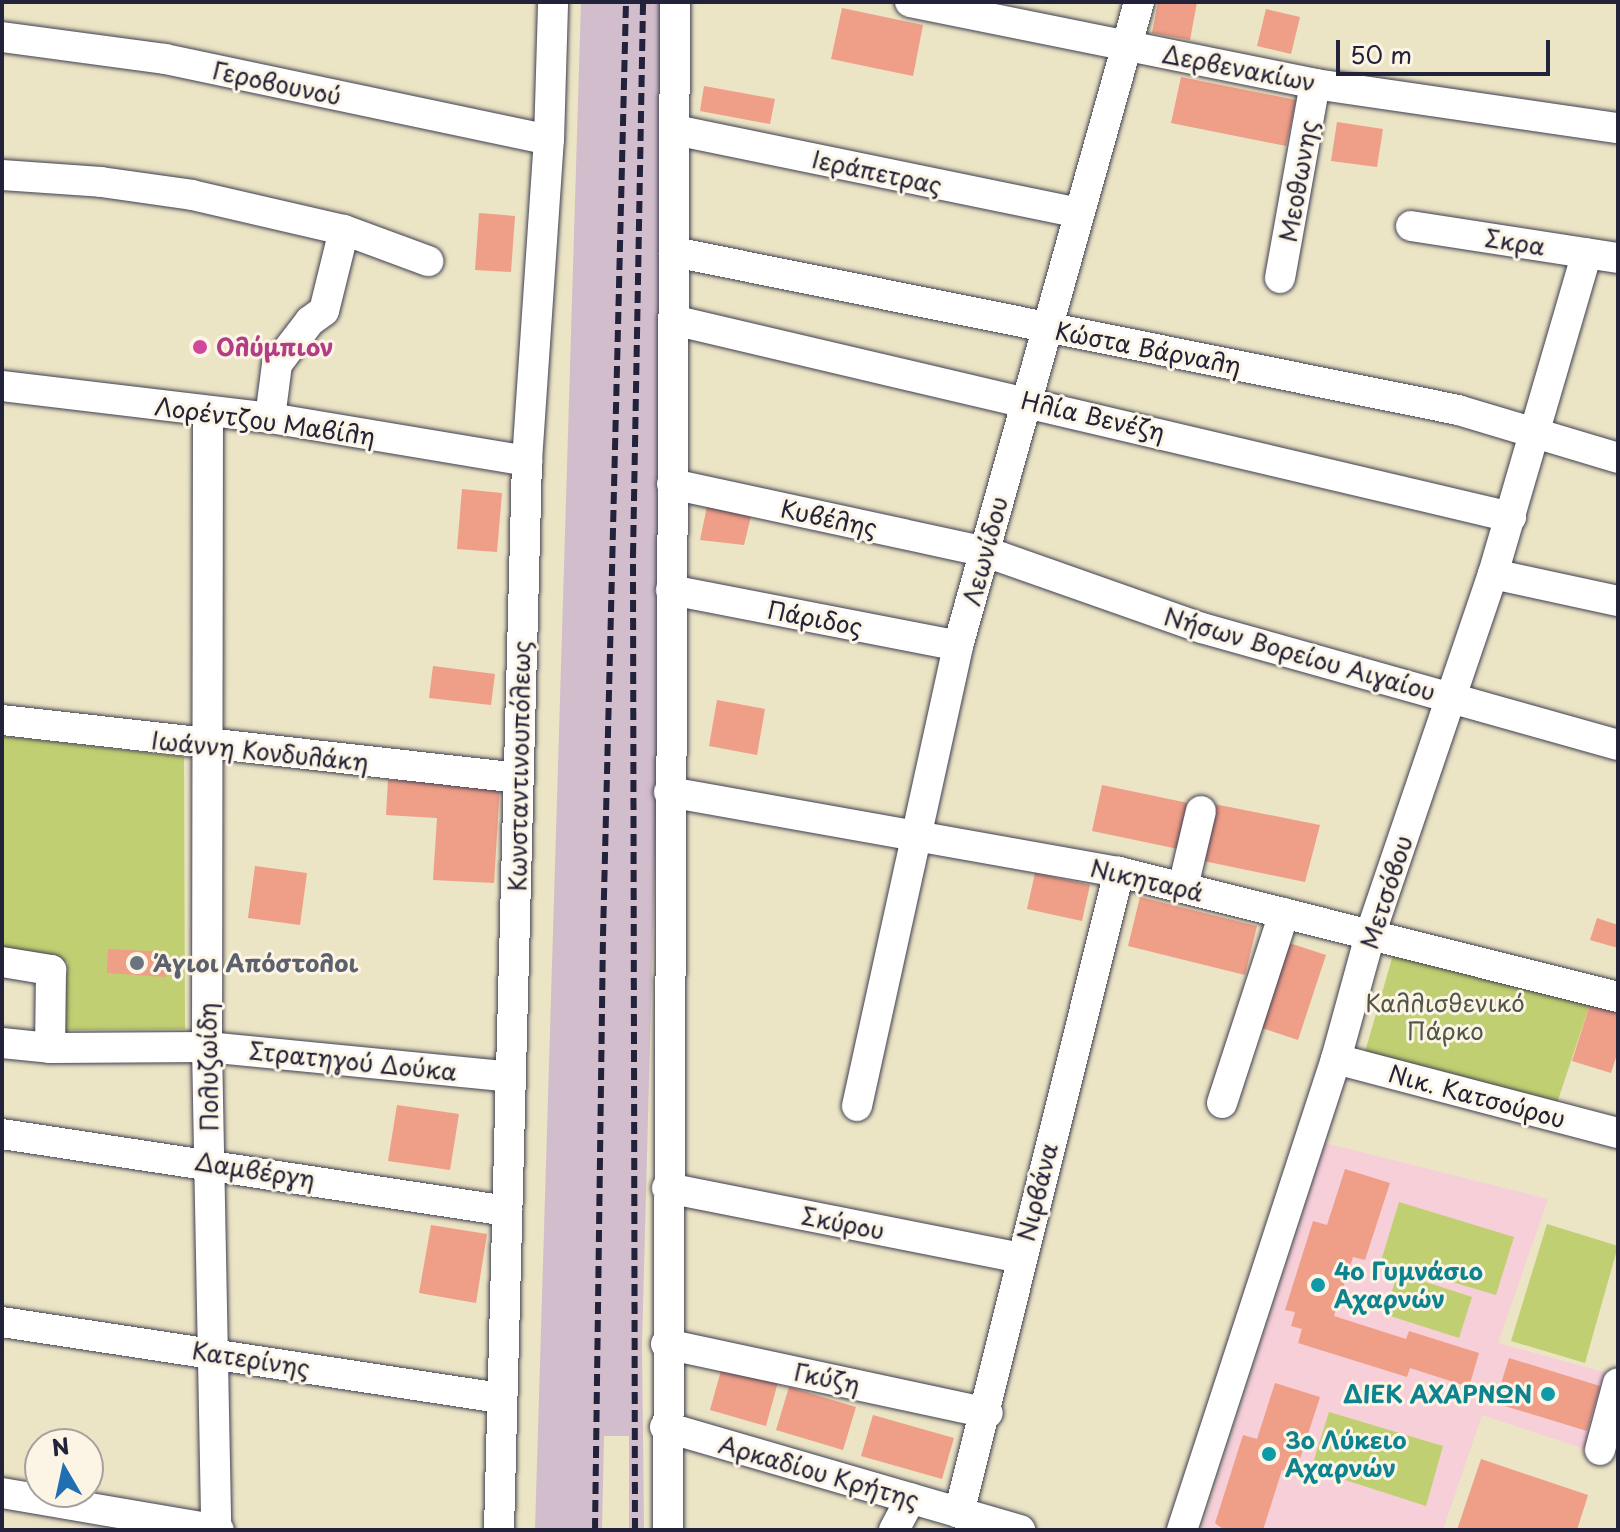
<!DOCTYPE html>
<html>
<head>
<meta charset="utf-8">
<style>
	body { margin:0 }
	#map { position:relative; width:1620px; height:1532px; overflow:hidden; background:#ebe4c5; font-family:"Playpen Sans",sans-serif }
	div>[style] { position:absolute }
	.built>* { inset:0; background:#f6cfd9 }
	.industrial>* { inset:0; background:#d1bdcb }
	.green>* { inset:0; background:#c0cf71 }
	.building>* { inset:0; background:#ef9e88 }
	.roads { filter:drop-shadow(0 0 2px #403f50) drop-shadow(0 0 2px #403f50) }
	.minor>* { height:30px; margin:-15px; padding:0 15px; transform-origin:15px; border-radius:15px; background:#fff }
	.rail>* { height:6px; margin-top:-3px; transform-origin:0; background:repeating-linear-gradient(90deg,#22223b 0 12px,transparent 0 18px) }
	.dots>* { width:22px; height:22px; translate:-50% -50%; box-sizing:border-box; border:4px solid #fcf5e5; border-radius:50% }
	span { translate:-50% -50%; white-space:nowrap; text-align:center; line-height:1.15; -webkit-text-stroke:6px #fcf5e5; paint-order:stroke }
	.street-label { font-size:24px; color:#22223b }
	.hotel-label { font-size:24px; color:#b23c85; font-weight:700 }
	.left { translate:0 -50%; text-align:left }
	.worship-label { font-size:24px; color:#5b616d; font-weight:700 }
	.park-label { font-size:24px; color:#51564b }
	.culture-label { font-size:24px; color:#0d838f; font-weight:700 }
	.right { translate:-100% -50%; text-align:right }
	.frame { position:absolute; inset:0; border:4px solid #22223b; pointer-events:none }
	.north { position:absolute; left:24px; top:1428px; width:80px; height:80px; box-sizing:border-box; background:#fcf5e5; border:2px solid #a5a1a1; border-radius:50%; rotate:351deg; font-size:22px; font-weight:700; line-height:32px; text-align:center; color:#22223b }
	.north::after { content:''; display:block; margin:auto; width:28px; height:36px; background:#1f6fb2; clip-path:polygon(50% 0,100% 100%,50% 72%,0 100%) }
	.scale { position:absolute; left:1336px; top:40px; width:214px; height:36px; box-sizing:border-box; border:4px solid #22223b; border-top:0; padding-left:10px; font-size:24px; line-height:28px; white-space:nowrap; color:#22223b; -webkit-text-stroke:6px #fcf5e5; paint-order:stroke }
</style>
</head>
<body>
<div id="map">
	<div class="built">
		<i style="clip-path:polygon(1325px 1143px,1548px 1199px,1498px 1343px,1611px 1374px,1591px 1451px,1482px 1415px,1443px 1530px,1201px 1530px)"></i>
	</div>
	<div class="industrial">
		<i style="clip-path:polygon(581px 2px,663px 2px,661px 625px,642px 1344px,644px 1530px,629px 1530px,629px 1436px,604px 1436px,602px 1530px,535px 1530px)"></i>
	</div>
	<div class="green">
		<i style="clip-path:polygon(2px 736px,184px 757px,185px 1029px,62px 1030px,68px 962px,2px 950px)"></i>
		<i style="clip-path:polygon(1395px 948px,1591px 1001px,1557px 1103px,1365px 1052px)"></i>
		<i style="clip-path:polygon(1399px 1202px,1514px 1237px,1496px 1295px,1381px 1261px)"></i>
		<i style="clip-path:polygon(1547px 1224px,1618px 1246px,1585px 1363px,1511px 1341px)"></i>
		<i style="clip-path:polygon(1398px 1273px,1472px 1297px,1459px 1338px,1384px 1314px)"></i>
		<i style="clip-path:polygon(1329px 1412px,1443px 1446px,1426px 1506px,1311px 1469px)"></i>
	</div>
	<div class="building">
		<i style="clip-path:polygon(1158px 2px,1197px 2px,1190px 40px,1152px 33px)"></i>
		<i style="clip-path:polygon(842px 8px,923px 25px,913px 76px,831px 59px)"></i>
		<i style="clip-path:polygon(1266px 9px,1300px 17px,1291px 54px,1257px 46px)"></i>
		<i style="clip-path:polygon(1181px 77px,1296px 100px,1286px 146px,1171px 123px)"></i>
		<i style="clip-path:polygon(704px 86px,775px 99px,770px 124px,700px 111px)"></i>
		<i style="clip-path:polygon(1337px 122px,1383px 129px,1377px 167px,1331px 161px)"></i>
		<i style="clip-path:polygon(479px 213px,515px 216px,511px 272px,475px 270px)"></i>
		<i style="clip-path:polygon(462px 489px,502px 493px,497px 552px,457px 549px)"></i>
		<i style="clip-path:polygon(709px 497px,753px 508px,744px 545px,700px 540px)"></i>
		<i style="clip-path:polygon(433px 666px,495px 674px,491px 705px,429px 698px)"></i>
		<i style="clip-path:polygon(717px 700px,765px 709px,757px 755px,709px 746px)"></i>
		<i style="clip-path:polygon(388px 780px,500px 786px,494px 883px,433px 880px,437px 818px,386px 815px)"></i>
		<i style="clip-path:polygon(1102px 785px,1193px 804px,1183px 850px,1092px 831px)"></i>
		<i style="clip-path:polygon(1209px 803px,1320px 825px,1305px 882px,1194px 859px)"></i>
		<i style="clip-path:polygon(255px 866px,307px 873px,300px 925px,248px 918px)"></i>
		<i style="clip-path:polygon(1035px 873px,1090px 885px,1082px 921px,1027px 909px)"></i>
		<i style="clip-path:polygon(1140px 897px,1257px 926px,1245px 975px,1128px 946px)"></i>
		<i style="clip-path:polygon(1597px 918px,1618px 925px,1618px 948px,1590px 940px)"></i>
		<i style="clip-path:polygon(1283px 941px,1326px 955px,1298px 1040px,1256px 1026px)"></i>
		<i style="clip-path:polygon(108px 949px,168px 952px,166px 977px,107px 973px)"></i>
		<i style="clip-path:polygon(1591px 1001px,1618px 1009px,1618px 1051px,1611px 1073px,1572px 1061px)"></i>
		<i style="clip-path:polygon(397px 1105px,459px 1114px,450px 1170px,388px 1161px)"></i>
		<i style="clip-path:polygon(1345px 1169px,1390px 1183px,1365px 1260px,1353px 1257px,1334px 1316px,1406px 1339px,1409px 1331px,1479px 1353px,1469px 1387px,1410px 1368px,1407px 1377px,1298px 1343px,1302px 1329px,1291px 1326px,1295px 1312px,1285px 1310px,1313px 1221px,1327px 1225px)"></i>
		<i style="clip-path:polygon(431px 1225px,487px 1234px,476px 1303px,419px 1293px)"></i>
		<i style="clip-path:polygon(1509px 1358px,1600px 1386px,1587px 1431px,1495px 1403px)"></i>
		<i style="clip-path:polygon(722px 1367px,778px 1382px,766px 1426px,710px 1410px)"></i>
		<i style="clip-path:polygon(1275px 1383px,1320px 1397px,1295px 1474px,1282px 1470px,1263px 1530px,1224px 1530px,1215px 1523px,1243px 1435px,1257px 1439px)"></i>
		<i style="clip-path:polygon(789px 1387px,856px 1407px,843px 1450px,776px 1430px)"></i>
		<i style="clip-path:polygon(873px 1415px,954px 1438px,942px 1479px,861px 1456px)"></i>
		<i style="clip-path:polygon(1481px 1459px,1588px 1495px,1577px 1530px,1457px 1530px)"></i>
	</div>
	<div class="roads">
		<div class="minor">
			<i style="left:910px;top:2px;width:413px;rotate:11.4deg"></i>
			<i style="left:1315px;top:84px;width:306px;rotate:8.3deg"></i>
			<i style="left:2px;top:37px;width:164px;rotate:7.7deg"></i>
			<i style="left:165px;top:59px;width:392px;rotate:11.9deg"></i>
			<i style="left:675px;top:130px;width:412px;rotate:11.6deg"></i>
			<i style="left:2px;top:175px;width:99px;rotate:4deg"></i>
			<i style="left:101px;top:182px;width:92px;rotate:8.1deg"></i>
			<i style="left:192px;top:195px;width:156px;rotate:13deg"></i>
			<i style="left:344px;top:230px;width:90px;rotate:20.3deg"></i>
			<i style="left:1411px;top:226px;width:209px;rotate:8.8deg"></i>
			<i style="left:674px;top:252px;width:800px;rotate:11.39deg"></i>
			<i style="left:1458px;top:410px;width:167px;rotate:16.7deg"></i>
			<i style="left:1280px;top:278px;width:197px;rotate:-79.8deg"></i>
			<i style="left:673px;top:320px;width:861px;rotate:13.23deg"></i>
			<i style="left:2px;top:386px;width:270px;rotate:6.8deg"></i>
			<i style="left:270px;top:418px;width:261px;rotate:9.5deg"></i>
			<i style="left:208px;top:413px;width:634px;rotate:90.09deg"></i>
			<i style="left:207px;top:1047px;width:482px;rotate:88.9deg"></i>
			<i style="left:270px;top:418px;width:54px;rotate:-82.6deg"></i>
			<i style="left:277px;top:364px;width:54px;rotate:-52.5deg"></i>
			<i style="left:310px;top:321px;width:17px;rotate:-36deg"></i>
			<i style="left:324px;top:311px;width:83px;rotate:-76.1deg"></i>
			<i style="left:672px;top:484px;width:321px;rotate:12.2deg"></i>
			<i style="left:986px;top:552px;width:229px;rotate:19.4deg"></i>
			<i style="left:1202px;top:628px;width:432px;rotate:15.7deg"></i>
			<i style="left:1493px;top:574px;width:128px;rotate:12.2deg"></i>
			<i style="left:671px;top:590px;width:292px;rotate:11deg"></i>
			<i style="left:2px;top:720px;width:520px;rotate:6.4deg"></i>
			<i style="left:669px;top:792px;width:457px;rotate:10.1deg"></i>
			<i style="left:1119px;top:872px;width:514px;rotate:14.06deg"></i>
			<i style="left:1183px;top:887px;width:78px;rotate:-76.7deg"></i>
			<i style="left:2px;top:962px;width:50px;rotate:9.3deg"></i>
			<i style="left:51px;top:970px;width:78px;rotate:90.7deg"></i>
			<i style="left:2px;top:1043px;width:48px;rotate:5.9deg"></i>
			<i style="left:50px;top:1048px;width:157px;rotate:-0.4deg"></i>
			<i style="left:207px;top:1047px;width:305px;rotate:5.6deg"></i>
			<i style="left:1336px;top:1059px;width:292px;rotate:14.7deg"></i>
			<i style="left:1222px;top:1103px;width:200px;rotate:-71.9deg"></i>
			<i style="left:857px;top:1106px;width:471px;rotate:-77.6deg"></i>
			<i style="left:958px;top:646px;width:669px;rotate:-74.3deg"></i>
			<i style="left:2px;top:1134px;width:511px;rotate:8.67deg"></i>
			<i style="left:667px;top:1188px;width:360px;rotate:11.2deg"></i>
			<i style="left:2px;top:1322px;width:504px;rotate:8.68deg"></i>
			<i style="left:666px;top:1344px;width:329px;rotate:12.1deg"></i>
			<i style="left:665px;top:1427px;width:370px;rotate:16.2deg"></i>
			<i style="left:1600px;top:1450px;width:69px;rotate:-75deg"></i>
			<i style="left:2px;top:1493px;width:220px;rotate:9.7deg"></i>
			<i style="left:959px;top:1513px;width:661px;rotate:-75.98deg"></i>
			<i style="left:499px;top:1530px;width:1069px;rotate:-88.5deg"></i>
			<i style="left:527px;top:461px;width:322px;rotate:-86.1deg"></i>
			<i style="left:549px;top:140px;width:138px;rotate:-88.3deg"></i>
			<i style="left:668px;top:1530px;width:1528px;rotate:-89.74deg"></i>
			<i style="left:894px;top:1530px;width:36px;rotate:-62deg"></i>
			<i style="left:1182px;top:1530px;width:496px;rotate:-71.9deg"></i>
			<i style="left:1336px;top:1059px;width:132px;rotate:-74.6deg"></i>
			<i style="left:1371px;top:932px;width:378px;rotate:-71.2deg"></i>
			<i style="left:1493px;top:574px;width:334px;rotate:-73.7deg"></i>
		</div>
	</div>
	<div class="rail">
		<i style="left:595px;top:1530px;width:594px;rotate:-89.23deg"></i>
		<i style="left:603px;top:936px;width:934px;rotate:-88.59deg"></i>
		<i style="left:635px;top:1530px;width:975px;rotate:-90.12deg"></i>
		<i style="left:633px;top:555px;width:553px;rotate:-88.96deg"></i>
	</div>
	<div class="dots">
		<i style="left:200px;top:347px;background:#d1479c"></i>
		<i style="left:137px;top:963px;background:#6b7280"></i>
		<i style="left:1318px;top:1285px;background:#0f9aa8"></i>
		<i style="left:1548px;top:1394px;background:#0f9aa8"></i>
		<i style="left:1269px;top:1454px;background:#0f9aa8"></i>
	</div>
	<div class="street-label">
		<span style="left:1239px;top:68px;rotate:11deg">Δερβενακίων</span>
		<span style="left:277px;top:83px;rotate:12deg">Γεροβουνού</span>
		<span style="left:877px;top:172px;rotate:12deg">Ιεράπετρας</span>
		<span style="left:1298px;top:181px;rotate:-80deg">Μεοθωνης</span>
		<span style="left:1515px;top:242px;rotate:9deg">Σκρα</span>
		<span style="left:1148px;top:348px;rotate:11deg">Κώστα Βάρναλη</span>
		<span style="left:1093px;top:416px;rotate:13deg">Ηλία Βενέζη</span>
		<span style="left:265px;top:421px;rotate:8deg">Λορέντζου Μαβίλη</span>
		<span style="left:829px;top:518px;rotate:12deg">Κυβέλης</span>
		<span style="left:985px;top:551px;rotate:-75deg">Λεωνίδου</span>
		<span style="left:815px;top:618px;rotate:11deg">Πάριδος</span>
		<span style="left:1300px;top:654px;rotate:16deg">Νήσων Βορείου Αιγαίου</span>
		<span style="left:260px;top:751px;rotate:6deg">Ιωάννη Κονδυλάκη</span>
		<span style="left:519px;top:766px;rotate:-89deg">Κωνσταντινουπόλεως</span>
		<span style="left:1147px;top:880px;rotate:13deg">Νικηταρά</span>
		<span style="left:1386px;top:892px;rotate:-72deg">Μετσόβου</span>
		<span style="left:353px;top:1061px;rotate:6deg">Στρατηγού Δούκα</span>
		<span style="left:208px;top:1067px;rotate:-91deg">Πολυζωίδη</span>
		<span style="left:1477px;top:1096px;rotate:15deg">Νικ. Κατσούρου</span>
		<span style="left:255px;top:1170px;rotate:9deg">Δαμβέργη</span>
		<span style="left:1037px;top:1192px;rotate:-76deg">Νιρβάνα</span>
		<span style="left:843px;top:1223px;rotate:11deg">Σκύρου</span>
		<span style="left:251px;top:1359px;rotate:9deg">Κατερίνης</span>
		<span style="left:827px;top:1378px;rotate:12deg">Γκύζη</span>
		<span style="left:819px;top:1472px;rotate:16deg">Αρκαδίου Κρήτης</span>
	</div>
	<div class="hotel-label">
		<span class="left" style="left:216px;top:347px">Ολύμπιον</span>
	</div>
	<div class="worship-label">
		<span class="left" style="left:153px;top:963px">Άγιοι Απόστολοι</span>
	</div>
	<div class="park-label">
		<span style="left:1445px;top:1017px">Καλλισθενικό<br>Πάρκο</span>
	</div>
	<div class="culture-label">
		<span class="left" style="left:1334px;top:1285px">4ο Γυμνάσιο<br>Αχαρνών</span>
		<span class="right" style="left:1532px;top:1394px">ΔΙΕΚ ΑΧΑΡΝΩΝ</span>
		<span class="left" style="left:1285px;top:1454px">3ο Λύκειο<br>Αχαρνών</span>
	</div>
	<div class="frame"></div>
	<div class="north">N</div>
	<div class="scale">50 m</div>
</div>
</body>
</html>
